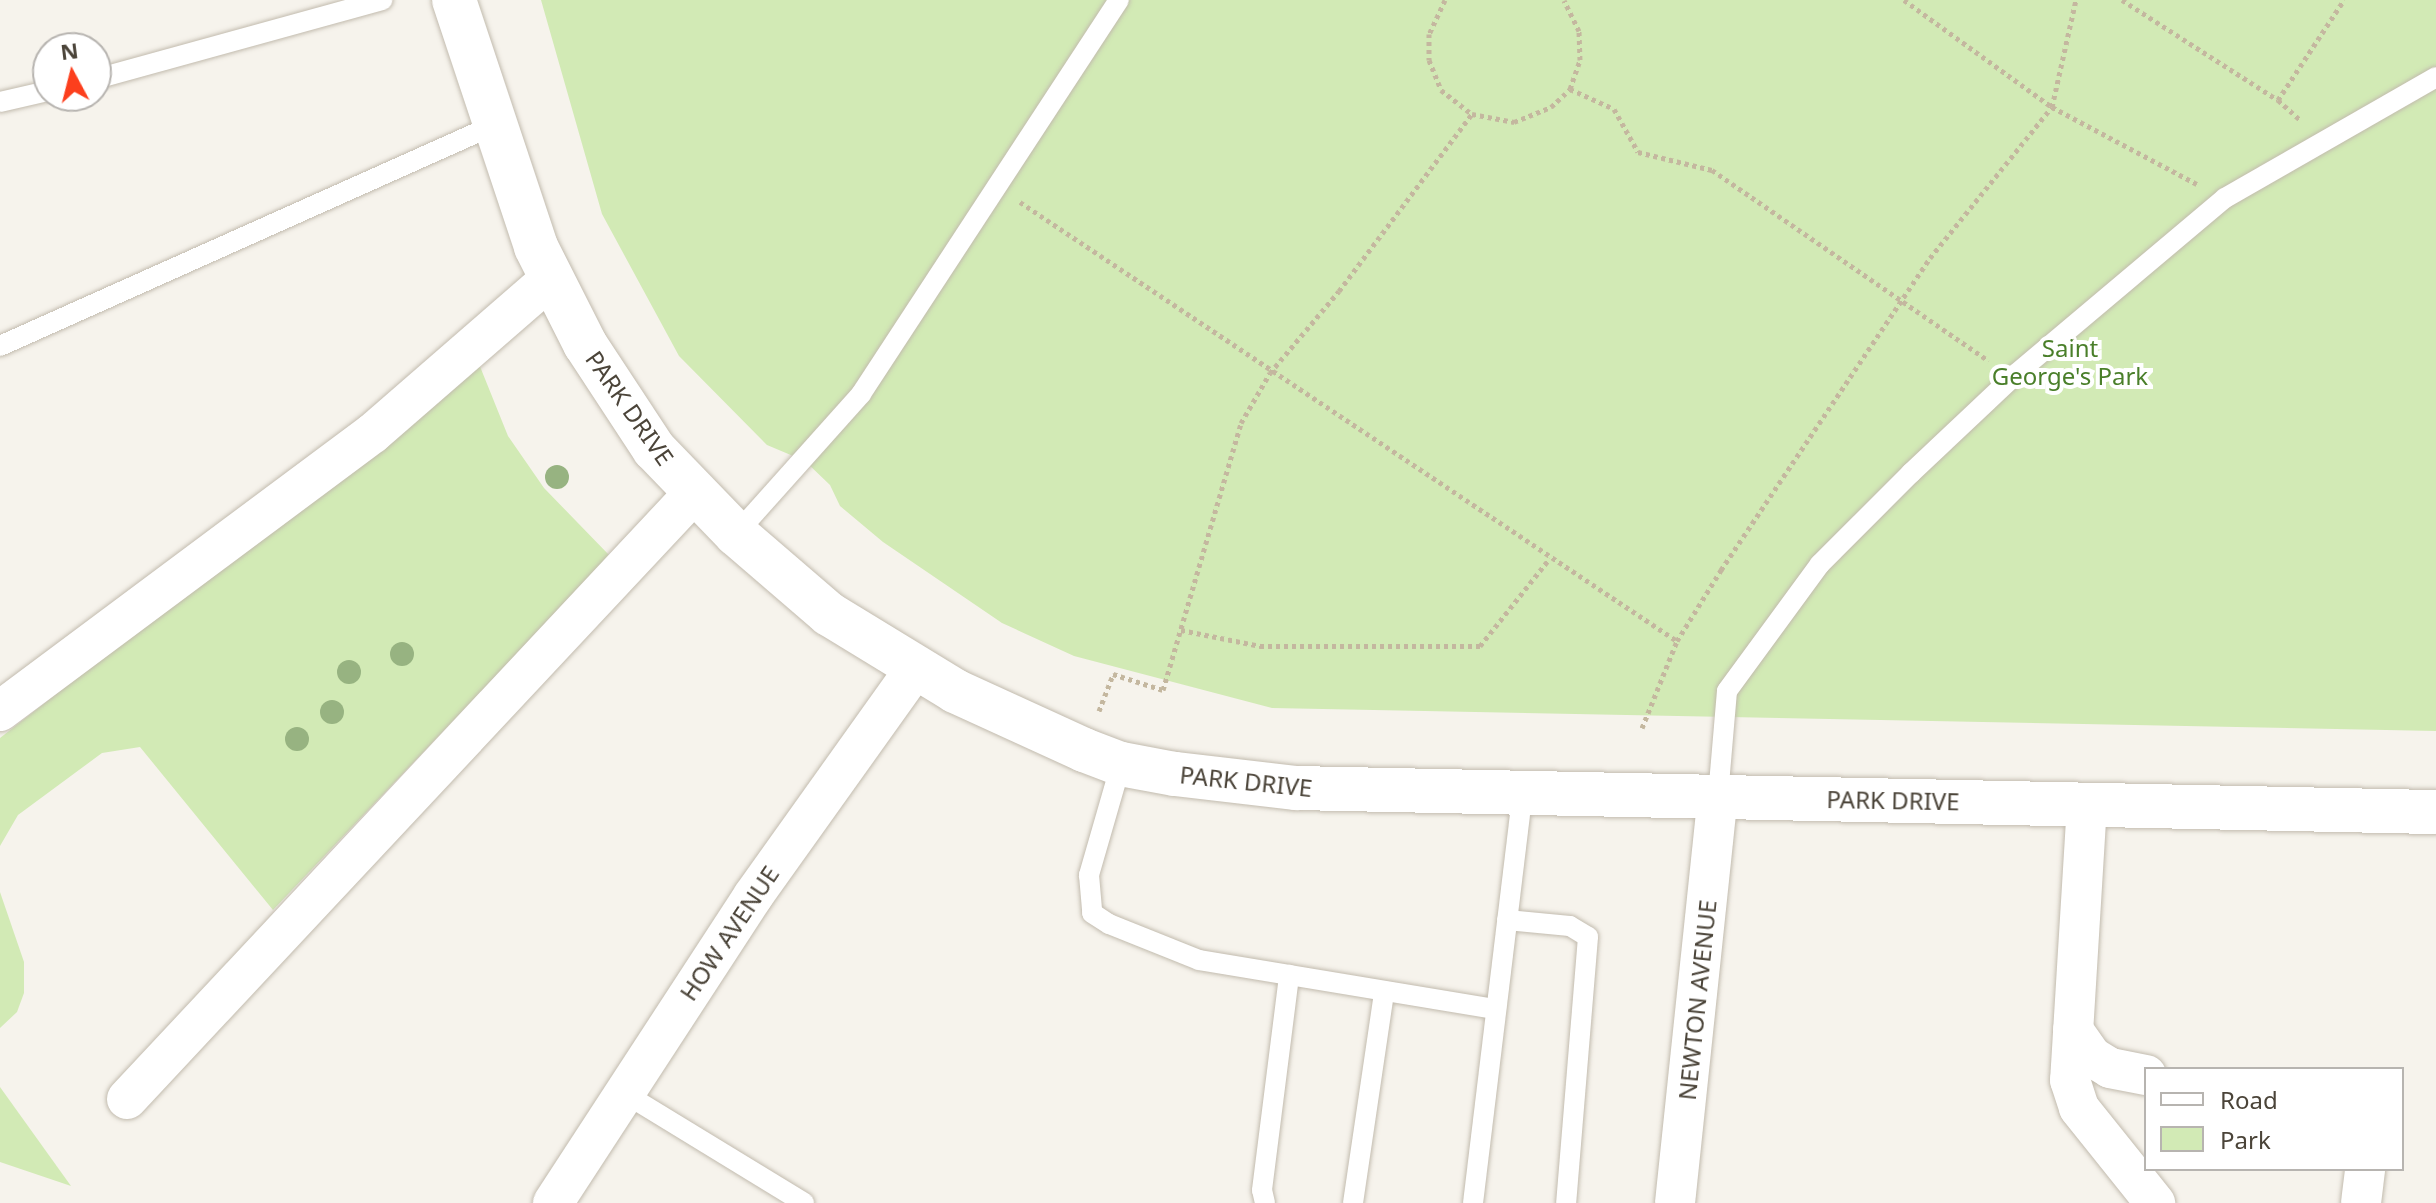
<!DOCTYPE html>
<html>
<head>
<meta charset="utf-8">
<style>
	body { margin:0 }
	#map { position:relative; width:2436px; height:1203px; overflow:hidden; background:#f6f3ec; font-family:"Noto Sans",sans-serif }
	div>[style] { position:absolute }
	.green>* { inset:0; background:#d2eab5 }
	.path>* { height:5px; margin-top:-2.5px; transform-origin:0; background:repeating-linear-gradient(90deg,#c4b79f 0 4px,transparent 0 8px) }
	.roads { filter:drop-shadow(0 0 2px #c2bbae) drop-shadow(0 0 2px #c2bbae) }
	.service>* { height:20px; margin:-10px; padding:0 10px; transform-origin:10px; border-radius:10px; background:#fff }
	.minor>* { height:40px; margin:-20px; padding:0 20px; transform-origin:20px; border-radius:20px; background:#fff }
	.tertiary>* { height:44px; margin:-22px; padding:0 22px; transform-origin:22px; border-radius:22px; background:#fff }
	.trees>* { width:24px; height:24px; margin:-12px; border-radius:50%; background:#97b381 }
	span { translate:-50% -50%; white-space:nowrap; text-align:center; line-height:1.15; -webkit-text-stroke:8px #fff; paint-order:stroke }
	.park-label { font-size:24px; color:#4a7f2a }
	.street-label { font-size:24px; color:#4b4439 }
	.legend { position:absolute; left:2144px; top:1067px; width:260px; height:104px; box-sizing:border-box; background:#fff; border:2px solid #b7b4b0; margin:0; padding:10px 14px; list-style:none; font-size:24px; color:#4b4439 }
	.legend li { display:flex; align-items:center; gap:16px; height:40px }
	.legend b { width:40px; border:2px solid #b7b4b0 }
	.north { position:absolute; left:32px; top:32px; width:80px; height:80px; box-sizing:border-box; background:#fff; border:2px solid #b7b4b0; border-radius:50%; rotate:353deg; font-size:22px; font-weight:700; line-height:32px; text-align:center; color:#4b4439 }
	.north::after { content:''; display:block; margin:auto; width:28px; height:36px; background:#fc3f1d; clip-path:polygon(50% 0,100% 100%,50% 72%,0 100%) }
</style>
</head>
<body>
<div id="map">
	<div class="green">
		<i style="clip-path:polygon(541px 0,2436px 0,2436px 731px,1272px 708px,1074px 656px,1002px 623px,883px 542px,840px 506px,830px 485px,805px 461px,767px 445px,679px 356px,602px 214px)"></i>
		<i style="clip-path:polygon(479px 364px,508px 436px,544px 488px,610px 556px,273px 910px,140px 747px,102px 753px,18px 815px,0 846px,0 738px)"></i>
		<i style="clip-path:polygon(0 892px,24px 962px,24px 993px,17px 1012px,0 1028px)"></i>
		<i style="clip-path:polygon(0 1087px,71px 1186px,0 1162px)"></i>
	</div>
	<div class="path">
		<i style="left:1445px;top:0;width:38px;rotate:115deg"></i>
		<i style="left:1429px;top:34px;width:26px;rotate:90deg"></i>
		<i style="left:1429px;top:60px;width:32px;rotate:68deg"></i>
		<i style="left:1441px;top:90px;width:39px;rotate:38deg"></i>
		<i style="left:1472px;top:114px;width:43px;rotate:10.8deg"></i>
		<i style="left:1514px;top:122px;width:40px;rotate:-22deg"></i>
		<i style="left:1551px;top:107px;width:26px;rotate:-43deg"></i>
		<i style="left:1570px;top:89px;width:31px;rotate:-71deg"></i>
		<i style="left:1580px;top:60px;width:29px;rotate:-92deg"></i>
		<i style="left:1579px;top:31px;width:34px;rotate:-116deg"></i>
		<i style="left:1904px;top:0;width:183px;rotate:35.9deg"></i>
		<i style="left:2052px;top:107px;width:164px;rotate:28deg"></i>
		<i style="left:2122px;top:0;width:185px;rotate:32.7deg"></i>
		<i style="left:2278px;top:100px;width:31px;rotate:42deg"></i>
		<i style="left:1570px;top:89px;width:48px;rotate:24.4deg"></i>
		<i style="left:1614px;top:109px;width:49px;rotate:60.8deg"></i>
		<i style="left:1638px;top:152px;width:76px;rotate:13.7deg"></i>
		<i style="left:1712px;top:170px;width:336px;rotate:34.6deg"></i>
		<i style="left:2278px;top:100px;width:120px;rotate:-56.6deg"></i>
		<i style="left:1020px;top:202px;width:790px;rotate:33.75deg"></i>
		<i style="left:1181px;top:630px;width:81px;rotate:11.4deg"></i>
		<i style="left:1260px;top:646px;width:220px"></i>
		<i style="left:1480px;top:646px;width:112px;rotate:-51.5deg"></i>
		<i style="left:1099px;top:711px;width:40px;rotate:-69deg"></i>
		<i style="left:1113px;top:674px;width:52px;rotate:17.7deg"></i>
		<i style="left:1163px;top:690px;width:278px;rotate:-73.7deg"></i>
		<i style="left:1241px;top:423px;width:58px;rotate:-59.9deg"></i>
		<i style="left:1270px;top:373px;width:107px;rotate:-49.9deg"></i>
		<i style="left:1339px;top:291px;width:221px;rotate:-53.1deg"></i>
		<i style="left:1642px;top:728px;width:94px;rotate:-68.1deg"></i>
		<i style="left:1677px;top:641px;width:84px;rotate:-58.2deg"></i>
		<i style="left:1721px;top:570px;width:376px;rotate:-56.2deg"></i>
		<i style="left:1930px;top:258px;width:194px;rotate:-51.1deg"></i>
		<i style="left:2052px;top:107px;width:110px;rotate:-77.4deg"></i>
	</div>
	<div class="roads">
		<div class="service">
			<i style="left:96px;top:79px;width:297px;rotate:-15.4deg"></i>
			<i style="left:0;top:102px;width:49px;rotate:-12.9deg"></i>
			<i style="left:0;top:346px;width:541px;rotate:-24.1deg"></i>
			<i style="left:736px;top:534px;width:188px;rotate:-48.2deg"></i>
			<i style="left:861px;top:394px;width:471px;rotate:-56.8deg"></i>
			<i style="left:1121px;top:764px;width:116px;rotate:106.1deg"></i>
			<i style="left:1089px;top:875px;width:38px;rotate:85deg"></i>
			<i style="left:1092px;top:913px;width:20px;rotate:33deg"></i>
			<i style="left:1109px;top:924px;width:97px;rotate:21.8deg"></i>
			<i style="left:1199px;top:960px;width:301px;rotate:9.4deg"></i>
			<i style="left:1718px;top:796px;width:105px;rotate:-85.1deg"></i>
			<i style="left:1727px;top:691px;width:157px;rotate:-53.8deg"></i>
			<i style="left:1820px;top:564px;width:129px;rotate:-45deg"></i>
			<i style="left:1911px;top:473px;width:144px;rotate:-43.3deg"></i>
			<i style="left:2016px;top:374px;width:273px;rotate:-40.1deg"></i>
			<i style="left:2225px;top:198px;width:243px;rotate:-29.8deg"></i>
			<i style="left:1507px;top:920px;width:63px;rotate:5.4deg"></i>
			<i style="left:1570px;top:926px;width:21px;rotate:31deg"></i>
			<i style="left:1588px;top:937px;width:267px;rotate:94.7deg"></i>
			<i style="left:624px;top:1093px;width:211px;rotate:31.4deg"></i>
			<i style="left:1265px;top:1203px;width:13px;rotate:-103deg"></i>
			<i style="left:1262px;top:1190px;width:217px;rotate:-82.8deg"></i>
			<i style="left:1353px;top:1203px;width:212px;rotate:-81.6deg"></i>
			<i style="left:1473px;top:1203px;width:414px;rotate:-83.1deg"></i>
		</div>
		<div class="minor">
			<i style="left:0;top:711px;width:465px;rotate:-36.7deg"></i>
			<i style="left:373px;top:433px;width:236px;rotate:-41deg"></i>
			<i style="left:2087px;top:804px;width:277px;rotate:93.5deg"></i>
			<i style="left:2070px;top:1080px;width:29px;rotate:72deg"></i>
			<i style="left:2079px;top:1108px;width:122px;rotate:51.3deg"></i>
			<i style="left:2073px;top:1030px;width:33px;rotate:55deg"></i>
			<i style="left:2092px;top:1057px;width:21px;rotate:31deg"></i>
			<i style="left:2110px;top:1068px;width:37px;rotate:11deg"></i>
			<i style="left:127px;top:1099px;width:830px;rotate:-46.9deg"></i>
			<i style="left:553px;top:1203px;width:366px;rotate:-56.9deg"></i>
			<i style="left:753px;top:896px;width:279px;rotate:-54.5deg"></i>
			<i style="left:1675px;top:1203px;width:409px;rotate:-84deg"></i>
			<i style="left:2361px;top:1203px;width:34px;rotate:-83deg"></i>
		</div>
		<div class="tertiary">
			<i style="left:454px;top:0;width:260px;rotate:71.6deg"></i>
			<i style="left:536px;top:247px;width:109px;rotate:63.2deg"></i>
			<i style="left:585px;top:344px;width:126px;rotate:56.7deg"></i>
			<i style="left:654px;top:449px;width:118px;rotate:46deg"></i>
			<i style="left:736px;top:534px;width:123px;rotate:40.7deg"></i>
			<i style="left:829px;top:614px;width:148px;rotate:31.4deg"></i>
			<i style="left:955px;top:691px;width:142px;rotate:24.6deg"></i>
			<i style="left:1084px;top:750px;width:40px;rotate:21deg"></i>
			<i style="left:1121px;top:764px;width:55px;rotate:10.5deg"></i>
			<i style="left:1175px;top:774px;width:122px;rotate:6.6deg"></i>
			<i style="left:1296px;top:788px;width:1140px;rotate:1.21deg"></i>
		</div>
	</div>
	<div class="trees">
		<i style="left:557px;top:477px"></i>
		<i style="left:402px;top:654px"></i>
		<i style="left:349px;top:672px"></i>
		<i style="left:332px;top:712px"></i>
		<i style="left:297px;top:739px"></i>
	</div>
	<div class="park-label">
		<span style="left:2070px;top:362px">Saint<br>George's Park</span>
	</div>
	<div class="street-label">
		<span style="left:630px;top:408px;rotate:55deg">PARK DRIVE</span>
		<span style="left:1246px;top:781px;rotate:6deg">PARK DRIVE</span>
		<span style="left:1893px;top:800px;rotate:1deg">PARK DRIVE</span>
		<span style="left:729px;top:933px;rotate:-56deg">HOW AVENUE</span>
		<span style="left:1697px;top:1000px;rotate:-84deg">NEWTON AVENUE</span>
	</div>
	<ul class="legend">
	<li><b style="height:10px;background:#fff"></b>Road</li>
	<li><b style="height:22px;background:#d2eab5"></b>Park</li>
	</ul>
	<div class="north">N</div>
</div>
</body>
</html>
